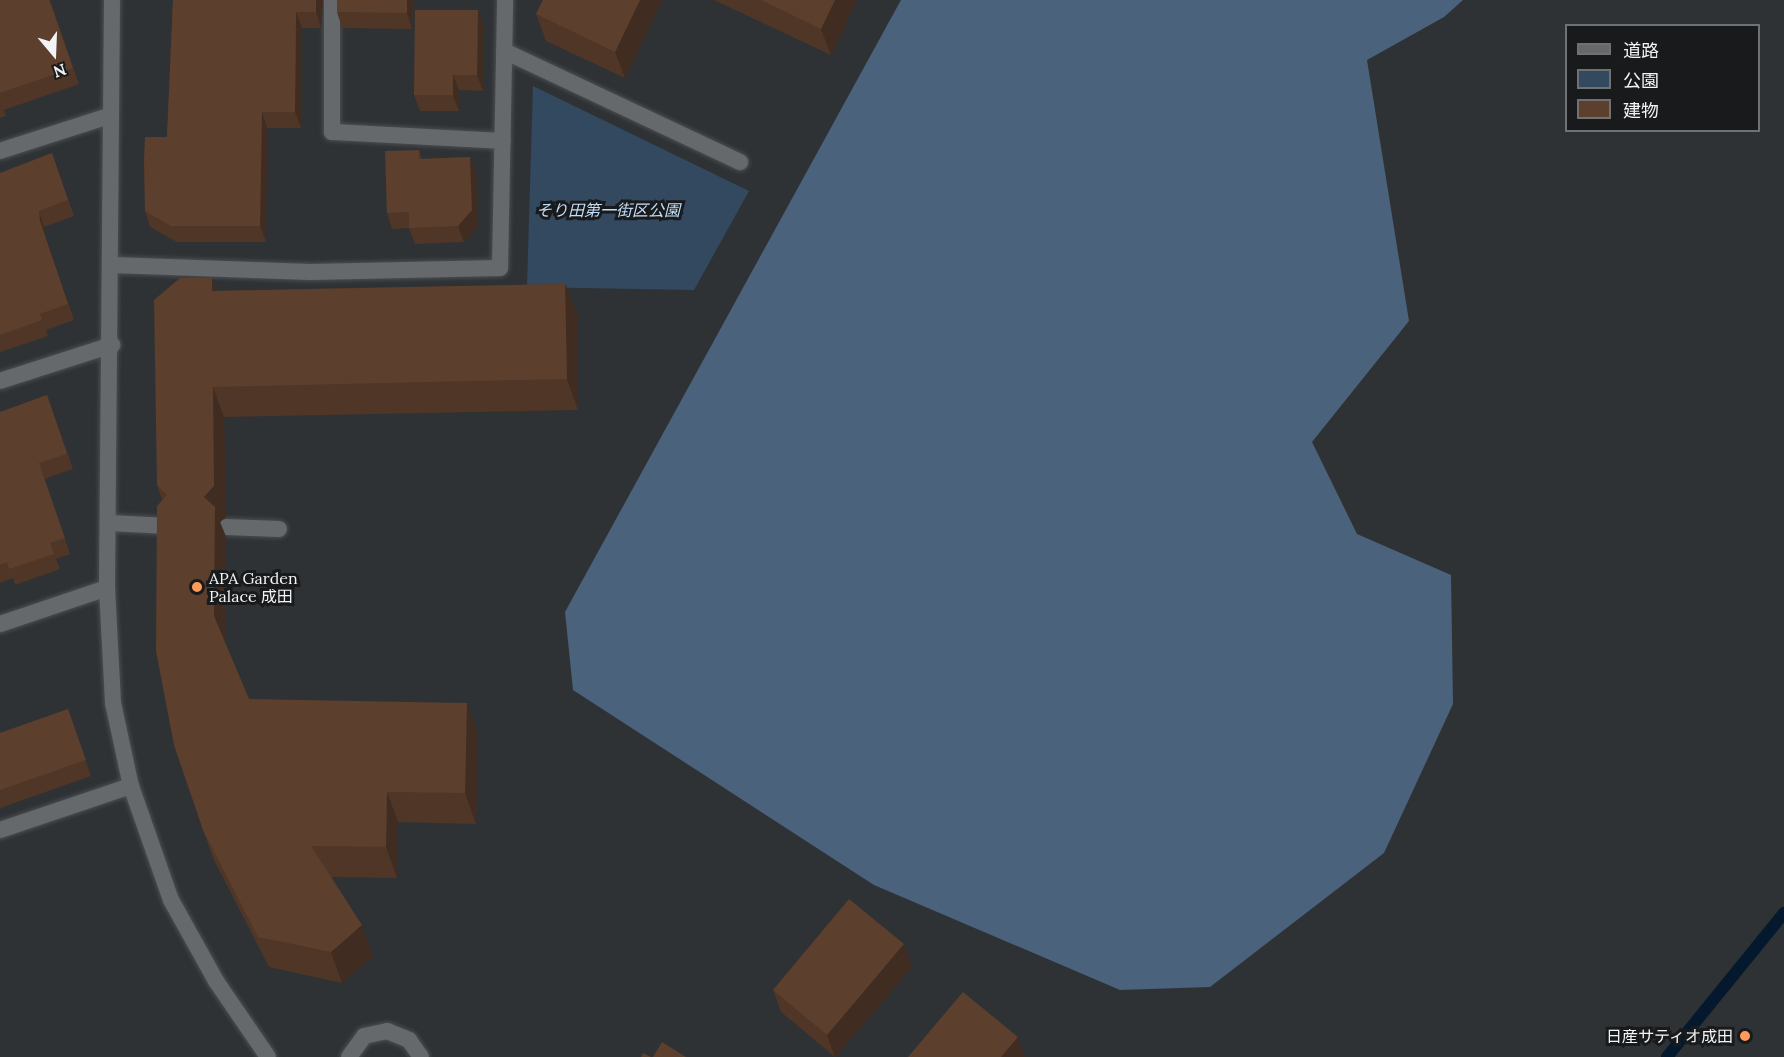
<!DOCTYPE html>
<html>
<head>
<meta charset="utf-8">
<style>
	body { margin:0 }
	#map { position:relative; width:1784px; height:1057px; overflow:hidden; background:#2f3235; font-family:Lora,"Noto Sans JP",serif }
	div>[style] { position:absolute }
	.green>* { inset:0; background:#334960 }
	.forest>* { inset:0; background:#4b627c }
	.stream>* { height:12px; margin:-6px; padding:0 6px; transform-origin:6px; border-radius:6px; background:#04192e }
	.roads { filter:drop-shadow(0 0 2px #4b4e51) drop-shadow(0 0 2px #4b4e51) }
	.service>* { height:16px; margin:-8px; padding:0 8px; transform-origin:8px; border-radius:8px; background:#66696c }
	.minor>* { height:16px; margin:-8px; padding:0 8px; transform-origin:8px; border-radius:8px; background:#66696c }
	.wall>* { inset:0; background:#4f3627 }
	.shaded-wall>* { inset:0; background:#402c20 }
	.building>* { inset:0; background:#5c3f2d }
	.dots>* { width:16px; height:16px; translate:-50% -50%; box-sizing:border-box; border:3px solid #181a1b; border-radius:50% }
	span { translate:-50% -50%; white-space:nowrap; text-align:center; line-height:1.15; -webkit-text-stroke:6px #181a1b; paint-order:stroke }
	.park-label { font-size:16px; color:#c2ddf9; font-style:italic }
	.poi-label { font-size:16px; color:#f1f3f5 }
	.left { translate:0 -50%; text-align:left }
	.right { translate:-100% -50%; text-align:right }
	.legend { position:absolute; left:1565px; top:24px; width:195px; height:108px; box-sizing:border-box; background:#181a1b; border:2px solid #6f7172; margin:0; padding:8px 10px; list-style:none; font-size:18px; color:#f1f3f5 }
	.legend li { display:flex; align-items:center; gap:12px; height:30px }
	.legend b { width:30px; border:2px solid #6f7172 }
	.north { position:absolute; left:24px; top:24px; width:60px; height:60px; -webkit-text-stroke:4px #181a1b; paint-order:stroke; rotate:161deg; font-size:16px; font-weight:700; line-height:24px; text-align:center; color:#f1f3f5 }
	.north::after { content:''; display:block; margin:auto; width:21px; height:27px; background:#f1f3f5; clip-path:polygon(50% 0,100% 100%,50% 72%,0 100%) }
</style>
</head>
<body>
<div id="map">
	<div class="green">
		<i style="clip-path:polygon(533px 86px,749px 191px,694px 290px,527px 287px)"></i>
	</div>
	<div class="forest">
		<i style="clip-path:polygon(901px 0,1463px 0,1444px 17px,1367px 60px,1409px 321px,1312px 442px,1357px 534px,1451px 575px,1453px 704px,1384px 853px,1210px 987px,1120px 990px,874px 885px,573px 690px,565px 612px)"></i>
	</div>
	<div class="stream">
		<i style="left:1667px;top:1057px;width:186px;rotate:-50.9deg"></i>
	</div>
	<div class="roads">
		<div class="service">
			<i style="left:504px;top:51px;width:261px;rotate:25.2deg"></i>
			<i style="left:109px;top:523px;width:59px;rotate:2.9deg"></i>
			<i style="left:226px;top:527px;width:53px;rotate:2.2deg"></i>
		</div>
		<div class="minor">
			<i style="left:112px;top:0;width:588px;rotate:90.49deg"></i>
			<i style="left:107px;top:588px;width:115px;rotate:87deg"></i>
			<i style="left:113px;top:703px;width:85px;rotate:77.8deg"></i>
			<i style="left:131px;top:786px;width:121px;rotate:70.7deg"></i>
			<i style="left:171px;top:900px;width:93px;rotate:60.9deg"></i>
			<i style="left:216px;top:981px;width:92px;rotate:55.6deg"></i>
			<i style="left:332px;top:0;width:132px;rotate:90deg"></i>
			<i style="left:332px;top:132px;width:171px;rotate:3deg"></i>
			<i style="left:0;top:151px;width:114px;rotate:-17.8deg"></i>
			<i style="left:112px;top:265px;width:198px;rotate:2deg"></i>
			<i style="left:310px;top:272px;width:190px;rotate:-1.2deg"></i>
			<i style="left:500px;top:268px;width:268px;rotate:-88.9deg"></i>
			<i style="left:0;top:381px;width:118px;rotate:-17.8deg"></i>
			<i style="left:0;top:624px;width:113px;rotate:-18.6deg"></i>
			<i style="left:0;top:830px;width:138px;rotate:-18.6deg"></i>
			<i style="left:349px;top:1057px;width:26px;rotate:-54deg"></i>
			<i style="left:364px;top:1036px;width:24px;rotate:-12deg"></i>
			<i style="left:387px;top:1031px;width:24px;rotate:22deg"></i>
			<i style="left:409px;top:1040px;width:21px;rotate:55deg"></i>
		</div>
	</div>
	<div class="wall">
		<i style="clip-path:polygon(0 0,50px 0,79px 84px,4px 110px,6px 116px,0 118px)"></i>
		<i style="clip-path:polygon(173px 0,323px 0,321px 28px,302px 28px,301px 128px,267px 128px,266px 242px,177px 242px,150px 227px,145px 211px,167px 137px)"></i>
		<i style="clip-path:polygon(337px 0,413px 0,412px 29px,342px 28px,337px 12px)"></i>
		<i style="clip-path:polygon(543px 0,662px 0,625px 78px,546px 41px,536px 14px)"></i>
		<i style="clip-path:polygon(714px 0,857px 0,831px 55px)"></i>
		<i style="clip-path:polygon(484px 26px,483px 91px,459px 90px,459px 111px,420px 111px,414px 95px)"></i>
		<i style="clip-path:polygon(419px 150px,422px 159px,470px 157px,476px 173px,478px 226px,464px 242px,415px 244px,409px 228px,392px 229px,387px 213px)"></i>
		<i style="clip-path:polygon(52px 153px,74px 216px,44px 227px,45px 236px,74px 320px,46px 330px,48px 336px,0 352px,0 173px)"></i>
		<i style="clip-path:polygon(565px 284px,577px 314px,578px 410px,224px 417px,226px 517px,220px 522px,226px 537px,225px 643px,249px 699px,478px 734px,476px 824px,398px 822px,397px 878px,331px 877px,373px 956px,342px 983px,269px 967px,214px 860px,203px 830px,162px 500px,157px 485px,217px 291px)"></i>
		<i style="clip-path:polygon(47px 395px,73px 469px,44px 479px,70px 554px,56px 559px,60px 569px,15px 585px,13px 578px,0 583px,0 412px)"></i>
		<i style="clip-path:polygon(68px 709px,91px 776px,0 808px,0 733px)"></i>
		<i style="clip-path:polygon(912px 967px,835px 1057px,781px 1012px,773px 990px)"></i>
	</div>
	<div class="shaded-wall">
		<i style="clip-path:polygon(316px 0,323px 0,321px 28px,316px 12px)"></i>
		<i style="clip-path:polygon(407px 0,413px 0,412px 29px,407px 13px)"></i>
		<i style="clip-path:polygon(640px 0,662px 0,625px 78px,615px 52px)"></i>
		<i style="clip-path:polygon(835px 0,857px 0,831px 55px,821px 29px)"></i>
		<i style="clip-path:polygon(478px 10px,484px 26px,483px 91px,477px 75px)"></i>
		<i style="clip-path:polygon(296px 12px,302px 28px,301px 128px,295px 112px)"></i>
		<i style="clip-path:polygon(453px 75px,459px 90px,459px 111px,453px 95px)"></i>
		<i style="clip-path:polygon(262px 112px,267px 128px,266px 242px,260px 226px)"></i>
		<i style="clip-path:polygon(470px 157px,476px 173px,478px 226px,464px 242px,458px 226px)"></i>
		<i style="clip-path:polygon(39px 211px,44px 227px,45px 236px,74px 320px,40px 221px)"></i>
		<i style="clip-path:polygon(212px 278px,223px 309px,212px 291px)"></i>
		<i style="clip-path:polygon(565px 284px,577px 314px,578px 410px,567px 379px)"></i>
		<i style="clip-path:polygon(213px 387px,224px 417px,226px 517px,220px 522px,226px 537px,225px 647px,214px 616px,204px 497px)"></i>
		<i style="clip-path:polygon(467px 703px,478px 734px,476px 824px,465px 793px)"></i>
		<i style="clip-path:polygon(387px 792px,398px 822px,397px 878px,386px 847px)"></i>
		<i style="clip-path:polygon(362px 925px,373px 956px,342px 983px,331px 952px)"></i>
		<i style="clip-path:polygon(904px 944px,912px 967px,835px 1057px,827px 1035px)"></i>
		<i style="clip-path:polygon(1018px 1037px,1025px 1057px,1001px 1057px)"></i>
	</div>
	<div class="building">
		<i style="clip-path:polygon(0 0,49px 0,73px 68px,0 93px)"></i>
		<i style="clip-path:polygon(173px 0,316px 0,316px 12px,296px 12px,295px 112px,262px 112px,260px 226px,171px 226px,145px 211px,144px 160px,145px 137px,167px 137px)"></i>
		<i style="clip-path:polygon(337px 0,407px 0,407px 13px,337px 12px)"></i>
		<i style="clip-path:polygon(543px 0,640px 0,615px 52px,536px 14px)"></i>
		<i style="clip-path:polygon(761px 0,835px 0,821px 29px)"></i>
		<i style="clip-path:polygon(415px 10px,478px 10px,477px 75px,453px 75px,453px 95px,414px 95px)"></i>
		<i style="clip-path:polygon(419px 150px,419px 159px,470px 157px,472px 210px,458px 226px,409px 228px,409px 212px,387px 213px,385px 151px)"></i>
		<i style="clip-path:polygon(52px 153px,68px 200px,39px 211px,40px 221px,68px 304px,40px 314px,42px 320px,0 335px,0 173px)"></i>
		<i style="clip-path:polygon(180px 278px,212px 278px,212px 291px,565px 284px,567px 379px,213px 387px,214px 486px,204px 497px,215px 507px,214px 616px,249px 699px,467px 703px,465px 793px,387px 792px,386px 847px,311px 846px,362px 925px,331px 952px,258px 937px,203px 830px,174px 745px,156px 651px,157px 506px,167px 495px,157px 485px,154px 300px)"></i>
		<i style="clip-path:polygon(47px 395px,67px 454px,39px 463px,65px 538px,50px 543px,54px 554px,9px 569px,7px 562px,0 565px,0 412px)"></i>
		<i style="clip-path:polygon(68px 709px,86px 760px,0 790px,0 733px)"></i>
		<i style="clip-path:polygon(849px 899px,904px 944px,827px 1035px,773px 990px)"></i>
		<i style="clip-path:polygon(963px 992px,1018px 1037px,1001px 1057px,908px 1057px)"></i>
		<i style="clip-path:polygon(662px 1042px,686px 1057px,653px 1057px)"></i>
		<i style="clip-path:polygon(643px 1053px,651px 1057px,641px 1057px)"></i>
	</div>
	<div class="dots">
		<i style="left:197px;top:587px;background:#ff9b5a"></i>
		<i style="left:1745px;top:1036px;background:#ff9b5a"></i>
	</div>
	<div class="park-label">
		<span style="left:608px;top:210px">そり田第一街区公園</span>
	</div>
	<div class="poi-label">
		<span class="left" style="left:209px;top:587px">APA Garden<br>Palace 成田</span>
		<span class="right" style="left:1733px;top:1036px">日産サティオ成田</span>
	</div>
	<ul class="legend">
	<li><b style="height:8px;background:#66696c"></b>道路</li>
	<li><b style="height:16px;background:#334960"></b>公園</li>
	<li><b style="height:16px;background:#5c3f2d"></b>建物</li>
	</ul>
	<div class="north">N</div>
</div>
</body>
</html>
